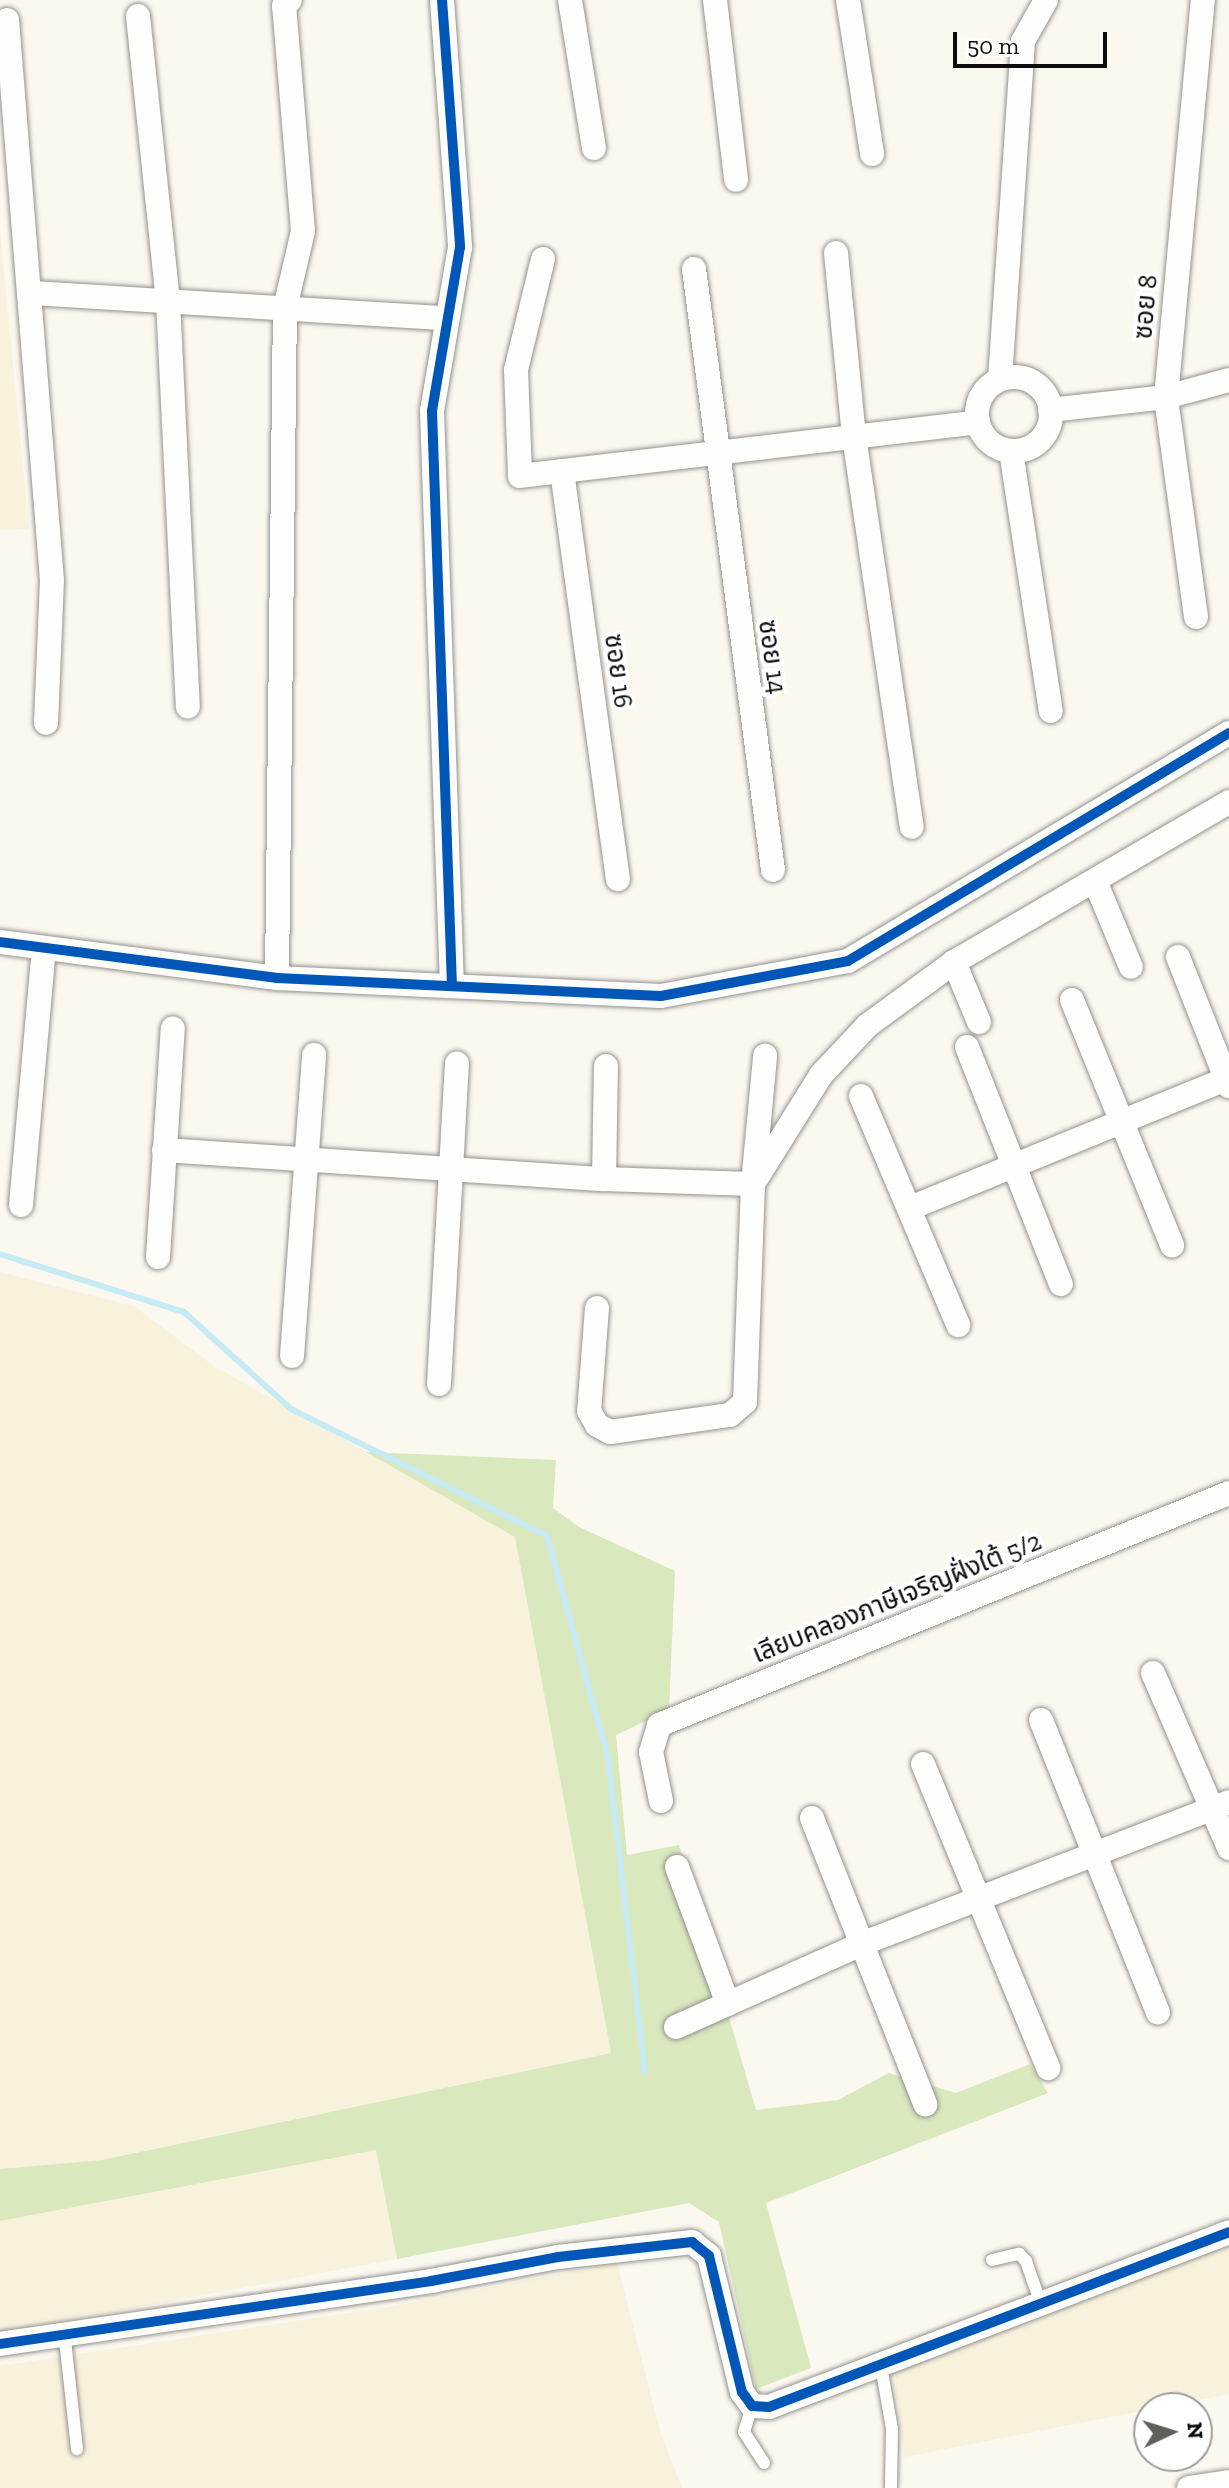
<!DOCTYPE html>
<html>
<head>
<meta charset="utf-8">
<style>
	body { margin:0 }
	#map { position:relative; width:1229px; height:2488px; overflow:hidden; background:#fbf8f0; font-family:"Zilla Slab","Noto Sans Thai",serif }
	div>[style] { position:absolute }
	.farmland>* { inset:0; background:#f8f2dc }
	.forest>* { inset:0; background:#d9e8bd }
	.stream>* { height:6px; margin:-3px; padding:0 3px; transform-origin:3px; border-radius:3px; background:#c6ebf5 }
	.roads { filter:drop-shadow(0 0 2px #94928f) drop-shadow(0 0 2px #94928f) }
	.lane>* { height:12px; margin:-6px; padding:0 6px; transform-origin:6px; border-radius:6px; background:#fefefd }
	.street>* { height:24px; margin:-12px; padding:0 12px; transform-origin:12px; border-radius:12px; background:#fefefd }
	.street>.ring { margin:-12px; padding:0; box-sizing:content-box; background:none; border:24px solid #fefefd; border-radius:50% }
	.cycleway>* { height:10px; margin:-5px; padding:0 5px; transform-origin:5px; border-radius:5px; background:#0057b8 }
	span { translate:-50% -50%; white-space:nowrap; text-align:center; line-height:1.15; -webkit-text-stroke:8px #fff; paint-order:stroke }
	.street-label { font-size:26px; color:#0c0c0c }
	.north { position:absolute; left:1133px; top:2392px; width:80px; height:80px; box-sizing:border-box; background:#fff; border:2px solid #9e9e9e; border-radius:50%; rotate:86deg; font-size:22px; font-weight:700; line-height:32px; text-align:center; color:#0c0c0c }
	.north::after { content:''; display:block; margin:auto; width:28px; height:36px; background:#605f5c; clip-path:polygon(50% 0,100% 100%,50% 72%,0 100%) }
	.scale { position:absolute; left:953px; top:32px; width:154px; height:36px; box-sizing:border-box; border:4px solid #0c0c0c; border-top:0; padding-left:10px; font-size:24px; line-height:28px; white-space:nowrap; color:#0c0c0c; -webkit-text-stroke:6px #fff; paint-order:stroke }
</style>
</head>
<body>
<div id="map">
	<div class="farmland">
		<i style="clip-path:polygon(0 230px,29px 529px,0 530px)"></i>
		<i style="clip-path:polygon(0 1272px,134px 1306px,214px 1366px,515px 1536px,611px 2053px,102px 2160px,0 2169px)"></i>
		<i style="clip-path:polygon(376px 2150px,397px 2259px,0 2333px,0 2221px)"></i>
		<i style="clip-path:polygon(1229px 2242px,1229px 2394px,905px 2457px,893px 2373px)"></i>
		<i style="clip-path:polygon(617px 2263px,660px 2431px,682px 2488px,0 2488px,0 2366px,387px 2307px)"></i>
	</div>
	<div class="forest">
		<i style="clip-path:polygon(366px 1452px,556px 1460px,553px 1508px,579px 1527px,675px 1571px,669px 1710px,616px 1735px,627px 1855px,679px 1845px,756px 2110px,838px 2100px,889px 2073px,956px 2093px,1030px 2064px,1048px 2093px,766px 2203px,811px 2368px,756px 2389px,719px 2222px,689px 2203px,397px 2259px,376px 2150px,0 2221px,0 2169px,102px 2160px,611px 2053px,515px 1537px)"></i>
	</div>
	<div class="stream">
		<i style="left:0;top:1254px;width:193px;rotate:17.5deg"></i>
		<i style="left:184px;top:1312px;width:144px;rotate:42.2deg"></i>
		<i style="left:291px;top:1409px;width:286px;rotate:26.4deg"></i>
		<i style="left:547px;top:1536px;width:230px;rotate:74.6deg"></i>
		<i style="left:608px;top:1758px;width:316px;rotate:83.3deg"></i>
	</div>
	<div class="roads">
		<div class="lane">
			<i style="left:992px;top:2260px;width:28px;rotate:-13deg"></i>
			<i style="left:1019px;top:2254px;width:10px;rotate:45deg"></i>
			<i style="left:1026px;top:2261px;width:46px;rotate:70.8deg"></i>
			<i style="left:64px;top:2331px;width:119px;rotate:83.7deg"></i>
			<i style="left:881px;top:2366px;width:64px;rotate:80.1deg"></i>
			<i style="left:892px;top:2429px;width:59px;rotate:91deg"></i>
			<i style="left:752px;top:2406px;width:27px;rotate:107deg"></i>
			<i style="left:744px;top:2432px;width:37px;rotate:57deg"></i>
		</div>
		<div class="street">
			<i style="left:442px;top:0;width:248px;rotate:85.8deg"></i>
			<i style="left:460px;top:247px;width:166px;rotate:99.7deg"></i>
			<i style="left:432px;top:411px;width:575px;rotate:88.01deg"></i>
			<i style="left:570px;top:0;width:150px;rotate:80.8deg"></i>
			<i style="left:715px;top:0;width:181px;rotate:83.3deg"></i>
			<i style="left:848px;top:0;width:156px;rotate:81.1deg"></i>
			<i style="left:138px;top:16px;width:287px;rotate:84deg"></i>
			<i style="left:168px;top:301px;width:406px;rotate:87.2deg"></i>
			<i style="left:7px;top:20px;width:562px;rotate:85.41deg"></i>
			<i style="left:52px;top:580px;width:143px;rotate:92.4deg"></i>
			<i style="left:836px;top:253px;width:184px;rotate:84.4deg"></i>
			<i style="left:854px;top:436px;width:395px;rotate:81.6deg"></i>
			<i style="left:543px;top:259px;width:114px;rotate:103.7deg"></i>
			<i style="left:516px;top:370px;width:106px;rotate:87.8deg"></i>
			<i style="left:520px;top:476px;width:461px;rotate:-6.7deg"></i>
			<i style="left:694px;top:269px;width:606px;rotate:82.51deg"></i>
			<i style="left:32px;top:293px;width:414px;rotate:3.5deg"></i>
			<i class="ring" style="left:977px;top:377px;width:50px;height:50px"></i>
			<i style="left:1000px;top:379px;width:339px;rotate:-86.1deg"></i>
			<i style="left:1023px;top:41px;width:47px;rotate:-60.7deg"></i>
			<i style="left:1050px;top:410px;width:117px;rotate:-6.4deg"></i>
			<i style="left:1166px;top:397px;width:65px;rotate:-15.1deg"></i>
			<i style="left:1011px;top:451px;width:263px;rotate:81.3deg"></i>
			<i style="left:562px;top:471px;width:412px;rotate:82.2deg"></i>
			<i style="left:1196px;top:617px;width:222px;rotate:-97.8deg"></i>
			<i style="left:1166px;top:397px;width:399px;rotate:-84.7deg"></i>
			<i style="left:1095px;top:881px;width:93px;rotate:67.3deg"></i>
			<i style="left:0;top:942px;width:279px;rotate:7.4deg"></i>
			<i style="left:277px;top:978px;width:384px;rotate:2.7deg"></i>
			<i style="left:661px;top:996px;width:190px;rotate:-10.6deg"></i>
			<i style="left:848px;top:961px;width:444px;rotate:-30.9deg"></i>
			<i style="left:1178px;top:957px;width:139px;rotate:68.4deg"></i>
			<i style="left:954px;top:962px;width:65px;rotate:67.4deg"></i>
			<i style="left:277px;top:978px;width:670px;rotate:-89.32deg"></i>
			<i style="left:285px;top:308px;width:79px;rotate:-76.8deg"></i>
			<i style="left:303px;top:231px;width:226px;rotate:-94.8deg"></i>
			<i style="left:284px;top:6px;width:8px;rotate:-45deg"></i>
			<i style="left:1072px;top:1000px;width:265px;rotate:67.8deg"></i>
			<i style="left:967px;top:1047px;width:255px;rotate:68.4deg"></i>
			<i style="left:861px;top:1096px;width:249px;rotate:67deg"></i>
			<i style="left:164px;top:1150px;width:441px;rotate:3.8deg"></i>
			<i style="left:604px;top:1179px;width:149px;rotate:1.9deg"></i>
			<i style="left:753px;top:1184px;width:128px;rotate:-58deg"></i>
			<i style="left:821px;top:1075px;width:69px;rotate:-46.8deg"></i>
			<i style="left:868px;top:1025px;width:107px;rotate:-36.2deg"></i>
			<i style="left:954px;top:962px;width:318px;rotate:-30.2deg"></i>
			<i style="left:604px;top:1179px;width:113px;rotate:-89deg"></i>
			<i style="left:21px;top:1205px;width:257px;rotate:-84.9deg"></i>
			<i style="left:910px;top:1208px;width:344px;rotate:-22.2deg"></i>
			<i style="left:158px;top:1257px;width:229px;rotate:-86.3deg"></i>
			<i style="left:597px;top:1308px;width:103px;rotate:94.4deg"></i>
			<i style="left:589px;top:1411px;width:16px;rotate:60deg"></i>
			<i style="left:597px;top:1425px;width:15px;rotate:28deg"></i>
			<i style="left:610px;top:1432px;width:121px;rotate:-8.1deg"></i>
			<i style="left:730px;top:1415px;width:20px;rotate:-41deg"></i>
			<i style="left:745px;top:1402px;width:218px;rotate:-87.9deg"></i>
			<i style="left:753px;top:1184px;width:129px;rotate:-84.6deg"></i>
			<i style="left:292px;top:1356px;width:302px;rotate:-85.8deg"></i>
			<i style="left:439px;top:1384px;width:321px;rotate:-86.8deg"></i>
			<i style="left:1153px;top:1673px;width:191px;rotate:66.5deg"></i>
			<i style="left:1041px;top:1720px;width:315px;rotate:68.2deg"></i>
			<i style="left:923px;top:1764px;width:329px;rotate:67.6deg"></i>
			<i style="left:661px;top:1801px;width:50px;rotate:-101.5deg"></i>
			<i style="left:651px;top:1752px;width:28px;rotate:-73deg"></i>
			<i style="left:659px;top:1725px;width:615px;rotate:-22.15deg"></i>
			<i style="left:812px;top:1818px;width:308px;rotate:68.4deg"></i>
			<i style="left:677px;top:1867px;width:146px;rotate:69.6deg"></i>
			<i style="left:676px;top:2027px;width:206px;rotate:-24.1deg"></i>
			<i style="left:864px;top:1943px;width:391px;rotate:-21.1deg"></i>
			<i style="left:0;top:2344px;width:436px;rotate:-8.3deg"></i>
			<i style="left:431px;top:2281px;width:129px;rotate:-10.7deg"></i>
			<i style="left:558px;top:2257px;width:135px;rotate:-6.4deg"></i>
			<i style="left:692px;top:2242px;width:22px;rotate:39deg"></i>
			<i style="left:709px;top:2256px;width:140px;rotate:76.4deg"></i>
			<i style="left:742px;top:2392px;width:17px;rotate:54deg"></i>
			<i style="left:752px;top:2406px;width:17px;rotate:3deg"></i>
			<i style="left:769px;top:2407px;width:492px;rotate:-20.8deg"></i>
			<i style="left:1189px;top:2488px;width:40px;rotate:-8.5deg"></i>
		</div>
	</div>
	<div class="cycleway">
		<i style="left:442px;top:0;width:248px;rotate:85.8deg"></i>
		<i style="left:460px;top:247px;width:166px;rotate:99.7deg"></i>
		<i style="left:432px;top:411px;width:575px;rotate:88.01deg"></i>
		<i style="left:0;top:942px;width:279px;rotate:7.4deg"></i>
		<i style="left:277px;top:978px;width:384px;rotate:2.7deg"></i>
		<i style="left:661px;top:996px;width:190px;rotate:-10.6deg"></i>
		<i style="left:848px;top:961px;width:444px;rotate:-30.9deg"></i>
		<i style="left:0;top:2344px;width:436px;rotate:-8.3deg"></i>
		<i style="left:431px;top:2281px;width:129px;rotate:-10.7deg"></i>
		<i style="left:558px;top:2257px;width:135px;rotate:-6.4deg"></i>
		<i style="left:692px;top:2242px;width:22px;rotate:39deg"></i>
		<i style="left:709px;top:2256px;width:140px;rotate:76.4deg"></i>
		<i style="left:742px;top:2392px;width:17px;rotate:54deg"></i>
		<i style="left:752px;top:2406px;width:17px;rotate:3deg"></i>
		<i style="left:769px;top:2407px;width:492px;rotate:-20.8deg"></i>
	</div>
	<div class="street-label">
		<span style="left:1146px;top:307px;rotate:-85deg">ซอย 8</span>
		<span style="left:772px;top:657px;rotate:82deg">ซอย 14</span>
		<span style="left:618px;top:671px;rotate:82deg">ซอย 16</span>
		<span style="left:897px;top:1598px;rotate:-22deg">เลียบคลองภาษีเจริญฝั่งใต้ 5/2</span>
	</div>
	<div class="north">N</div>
	<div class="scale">50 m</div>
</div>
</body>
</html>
